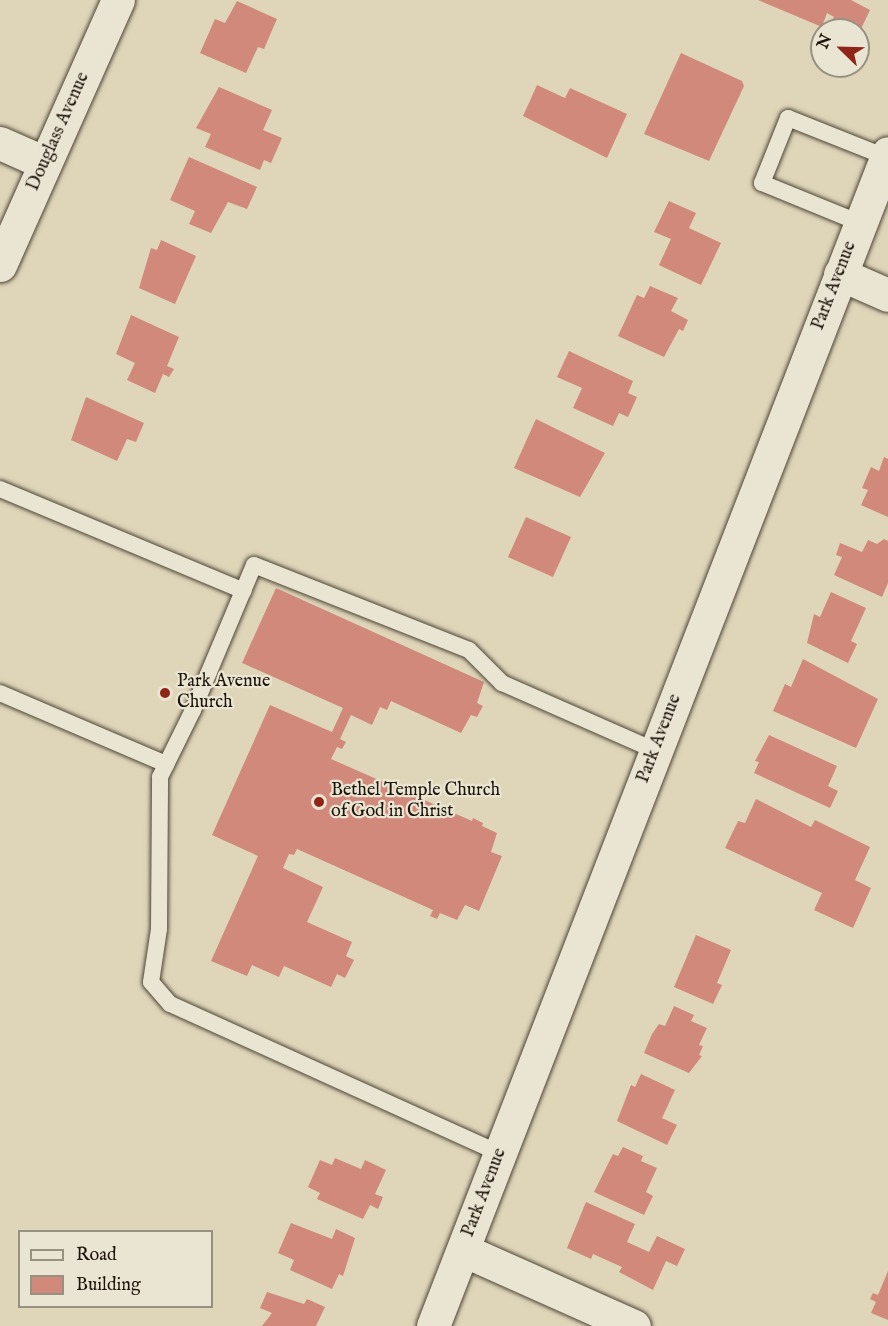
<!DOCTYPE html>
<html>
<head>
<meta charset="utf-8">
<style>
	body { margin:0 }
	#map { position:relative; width:888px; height:1326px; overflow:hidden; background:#dfd6ba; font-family:"IM FELL English",serif }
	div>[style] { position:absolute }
	.building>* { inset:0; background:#d0897a }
	.roads { filter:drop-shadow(0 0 2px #4e4536) drop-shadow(0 0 2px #4e4536) }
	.lane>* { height:16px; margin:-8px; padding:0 8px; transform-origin:8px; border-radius:8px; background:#eae4d2 }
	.street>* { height:33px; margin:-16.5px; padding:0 16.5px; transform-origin:16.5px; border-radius:16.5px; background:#eae4d2 }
	.secondary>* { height:33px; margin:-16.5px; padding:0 16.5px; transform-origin:16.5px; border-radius:16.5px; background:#eae4d2 }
	.dots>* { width:16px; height:16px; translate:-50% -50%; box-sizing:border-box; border:3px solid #eae4d2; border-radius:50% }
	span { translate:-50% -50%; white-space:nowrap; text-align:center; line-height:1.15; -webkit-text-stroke:4.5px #eae4d2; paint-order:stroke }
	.street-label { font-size:18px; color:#1e150a }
	.poi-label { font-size:18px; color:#1e150a }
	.left { translate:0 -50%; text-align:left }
	.legend { position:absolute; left:18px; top:1230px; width:195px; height:78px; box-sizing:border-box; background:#eae4d2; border:2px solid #989182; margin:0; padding:8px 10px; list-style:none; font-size:18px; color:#1e150a }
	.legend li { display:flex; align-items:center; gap:12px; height:30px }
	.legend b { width:30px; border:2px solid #989182 }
	.north { position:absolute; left:810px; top:18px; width:60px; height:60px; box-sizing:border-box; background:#eae4d2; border:2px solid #989182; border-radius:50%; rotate:293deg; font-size:16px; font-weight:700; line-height:24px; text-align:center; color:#1e150a }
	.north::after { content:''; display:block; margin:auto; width:21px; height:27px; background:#8f2418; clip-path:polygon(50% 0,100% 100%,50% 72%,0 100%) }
</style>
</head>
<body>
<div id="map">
	<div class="building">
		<i style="clip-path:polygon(758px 0,851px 0,870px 10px,860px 31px,832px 20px,834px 17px,827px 13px,822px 27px)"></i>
		<i style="clip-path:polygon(237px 1px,277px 19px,264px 49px,258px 47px,246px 73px,200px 53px,215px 19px,225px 23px)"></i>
		<i style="clip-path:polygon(681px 53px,742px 81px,744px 86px,709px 161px,644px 134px)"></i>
		<i style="clip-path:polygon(537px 85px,565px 98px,570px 88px,627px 114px,607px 158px,523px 116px)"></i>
		<i style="clip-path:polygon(219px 87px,272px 110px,263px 130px,282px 138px,271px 163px,264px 160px,260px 170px,205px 147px,211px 134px,196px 128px)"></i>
		<i style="clip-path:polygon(189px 157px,257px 187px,247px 209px,228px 202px,211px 233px,189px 224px,195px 211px,170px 200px)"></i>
		<i style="clip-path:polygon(669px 201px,696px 213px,689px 228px,721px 243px,701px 285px,659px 265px,671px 239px,654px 232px)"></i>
		<i style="clip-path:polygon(161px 240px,196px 256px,175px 304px,139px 288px,151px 248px,157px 250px)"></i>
		<i style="clip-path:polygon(650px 286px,678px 298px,671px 311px,688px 320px,683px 331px,679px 329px,664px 357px,618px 336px,637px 295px,644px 298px)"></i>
		<i style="clip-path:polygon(131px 315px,179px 337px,167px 366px,174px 369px,169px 377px,163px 374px,155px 393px,127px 380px,135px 363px,116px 354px)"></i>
		<i style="clip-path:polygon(569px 351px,633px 381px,628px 393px,637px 397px,628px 417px,619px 413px,613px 426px,573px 408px,582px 388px,557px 377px)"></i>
		<i style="clip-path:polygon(86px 397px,144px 423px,136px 442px,127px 439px,117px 461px,71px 440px)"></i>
		<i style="clip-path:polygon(536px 419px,605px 453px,580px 497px,514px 468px)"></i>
		<i style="clip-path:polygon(884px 457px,888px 459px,888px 517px,861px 505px,868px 490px,862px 488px,871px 467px,879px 471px)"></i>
		<i style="clip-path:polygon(526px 517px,571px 537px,553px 577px,508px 557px)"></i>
		<i style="clip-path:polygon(884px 539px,888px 541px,888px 583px,882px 597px,834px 575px,842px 557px,836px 555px,840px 543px,862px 552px,868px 540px,877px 544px)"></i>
		<i style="clip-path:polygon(276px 588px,484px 682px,477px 703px,483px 706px,477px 717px,471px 715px,461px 733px,391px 701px,387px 710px,380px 707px,372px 725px,351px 715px,340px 739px,346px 742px,342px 749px,337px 747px,331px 759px,472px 821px,473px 818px,483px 823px,482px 826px,497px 833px,491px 852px,502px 856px,479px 911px,465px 905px,457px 920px,440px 913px,437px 919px,430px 916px,433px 910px,297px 849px,294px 855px,289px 854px,283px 868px,323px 887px,307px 922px,352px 942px,346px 956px,354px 960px,345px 978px,337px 974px,331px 987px,284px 966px,279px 977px,252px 965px,247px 976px,211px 961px,258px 856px,212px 835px,270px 705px,332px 732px,343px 708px,242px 663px)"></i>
		<i style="clip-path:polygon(831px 592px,866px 608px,851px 641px,857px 644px,848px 663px,807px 643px,814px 614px,820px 617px)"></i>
		<i style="clip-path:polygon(803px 659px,878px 699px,856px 748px,773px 711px,785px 684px,791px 687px)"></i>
		<i style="clip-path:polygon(769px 735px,837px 766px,828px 786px,838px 791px,830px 808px,754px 773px,759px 762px,755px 761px)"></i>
		<i style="clip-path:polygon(756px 799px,811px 827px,815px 820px,870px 847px,855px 880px,871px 888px,853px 928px,814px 910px,822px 893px,725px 848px,738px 821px,745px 823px)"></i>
		<i style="clip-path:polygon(696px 935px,731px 950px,717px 983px,722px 985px,713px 1004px,674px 987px)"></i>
		<i style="clip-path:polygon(674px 1006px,694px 1015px,691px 1021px,707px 1028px,699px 1045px,703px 1046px,699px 1055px,702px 1056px,689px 1073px,644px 1053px,652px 1034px,659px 1024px,665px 1026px)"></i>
		<i style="clip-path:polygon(641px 1074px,675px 1090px,662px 1118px,677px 1125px,667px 1145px,617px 1121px,631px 1085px,635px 1087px)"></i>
		<i style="clip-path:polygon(623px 1147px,643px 1156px,641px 1161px,657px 1168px,646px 1192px,653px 1196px,644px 1215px,594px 1192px,613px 1154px,618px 1156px)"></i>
		<i style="clip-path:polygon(335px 1158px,361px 1169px,365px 1160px,386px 1170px,375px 1194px,383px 1197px,378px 1209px,370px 1205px,363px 1219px,317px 1199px,320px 1193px,308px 1187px,320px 1160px,332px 1165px)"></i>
		<i style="clip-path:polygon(586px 1202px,635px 1224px,627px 1242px,649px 1252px,657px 1236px,685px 1249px,677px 1266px,666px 1261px,653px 1290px,619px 1272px,622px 1267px,593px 1254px,591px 1259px,567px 1248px)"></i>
		<i style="clip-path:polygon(291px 1223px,332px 1239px,336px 1229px,355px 1238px,343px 1276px,339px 1274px,332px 1289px,290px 1270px,294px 1260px,278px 1253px)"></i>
		<i style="clip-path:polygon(888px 1271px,888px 1320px,871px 1313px,876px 1302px,870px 1299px,873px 1293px,878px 1295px)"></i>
		<i style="clip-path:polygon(267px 1292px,304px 1304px,307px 1299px,325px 1307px,316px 1326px,262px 1326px,272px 1313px,260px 1308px)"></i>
	</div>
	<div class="roads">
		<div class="lane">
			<i style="left:860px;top:223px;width:106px;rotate:-157.8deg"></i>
			<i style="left:762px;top:183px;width:70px;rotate:-68.2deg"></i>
			<i style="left:788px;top:118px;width:105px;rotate:21.7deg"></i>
			<i style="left:0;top:489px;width:264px;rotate:22.7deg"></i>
			<i style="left:0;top:693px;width:181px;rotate:23.2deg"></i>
			<i style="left:501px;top:1154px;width:363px;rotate:-155.6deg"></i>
			<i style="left:170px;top:1004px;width:29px;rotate:-131deg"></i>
			<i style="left:151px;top:982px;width:54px;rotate:-81.4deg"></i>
			<i style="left:159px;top:929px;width:152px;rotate:-89.6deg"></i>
			<i style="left:160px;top:777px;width:75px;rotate:-63.8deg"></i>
			<i style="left:193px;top:710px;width:157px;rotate:-67.2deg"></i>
			<i style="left:254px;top:565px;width:231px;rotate:21.6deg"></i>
			<i style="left:469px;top:650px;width:47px;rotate:45deg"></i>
			<i style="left:502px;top:683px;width:168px;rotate:23.8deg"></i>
		</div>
		<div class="street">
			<i style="left:0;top:143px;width:49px;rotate:24deg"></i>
			<i style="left:0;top:265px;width:290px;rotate:-66deg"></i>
			<i style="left:840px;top:274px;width:52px;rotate:23.6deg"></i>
			<i style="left:463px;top:1250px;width:187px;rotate:24deg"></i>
		</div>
		<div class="secondary">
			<i style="left:433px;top:1326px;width:1258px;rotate:-68.8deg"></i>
		</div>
	</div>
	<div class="dots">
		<i style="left:165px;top:693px;background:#8f2418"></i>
		<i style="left:319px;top:802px;background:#8f2418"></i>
	</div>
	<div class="street-label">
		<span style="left:59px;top:132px;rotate:-66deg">Douglass Avenue</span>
		<span style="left:835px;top:286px;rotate:-69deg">Park Avenue</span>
		<span style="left:660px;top:739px;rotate:-69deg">Park Avenue</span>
		<span style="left:485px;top:1193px;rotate:-69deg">Park Avenue</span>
	</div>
	<div class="poi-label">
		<span class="left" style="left:177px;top:693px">Park Avenue<br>Church</span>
		<span class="left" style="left:331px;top:802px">Bethel Temple Church<br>of God in Christ</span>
	</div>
	<ul class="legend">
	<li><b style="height:8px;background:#eae4d2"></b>Road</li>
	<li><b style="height:16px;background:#d0897a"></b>Building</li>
	</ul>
	<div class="north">N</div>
</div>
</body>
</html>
